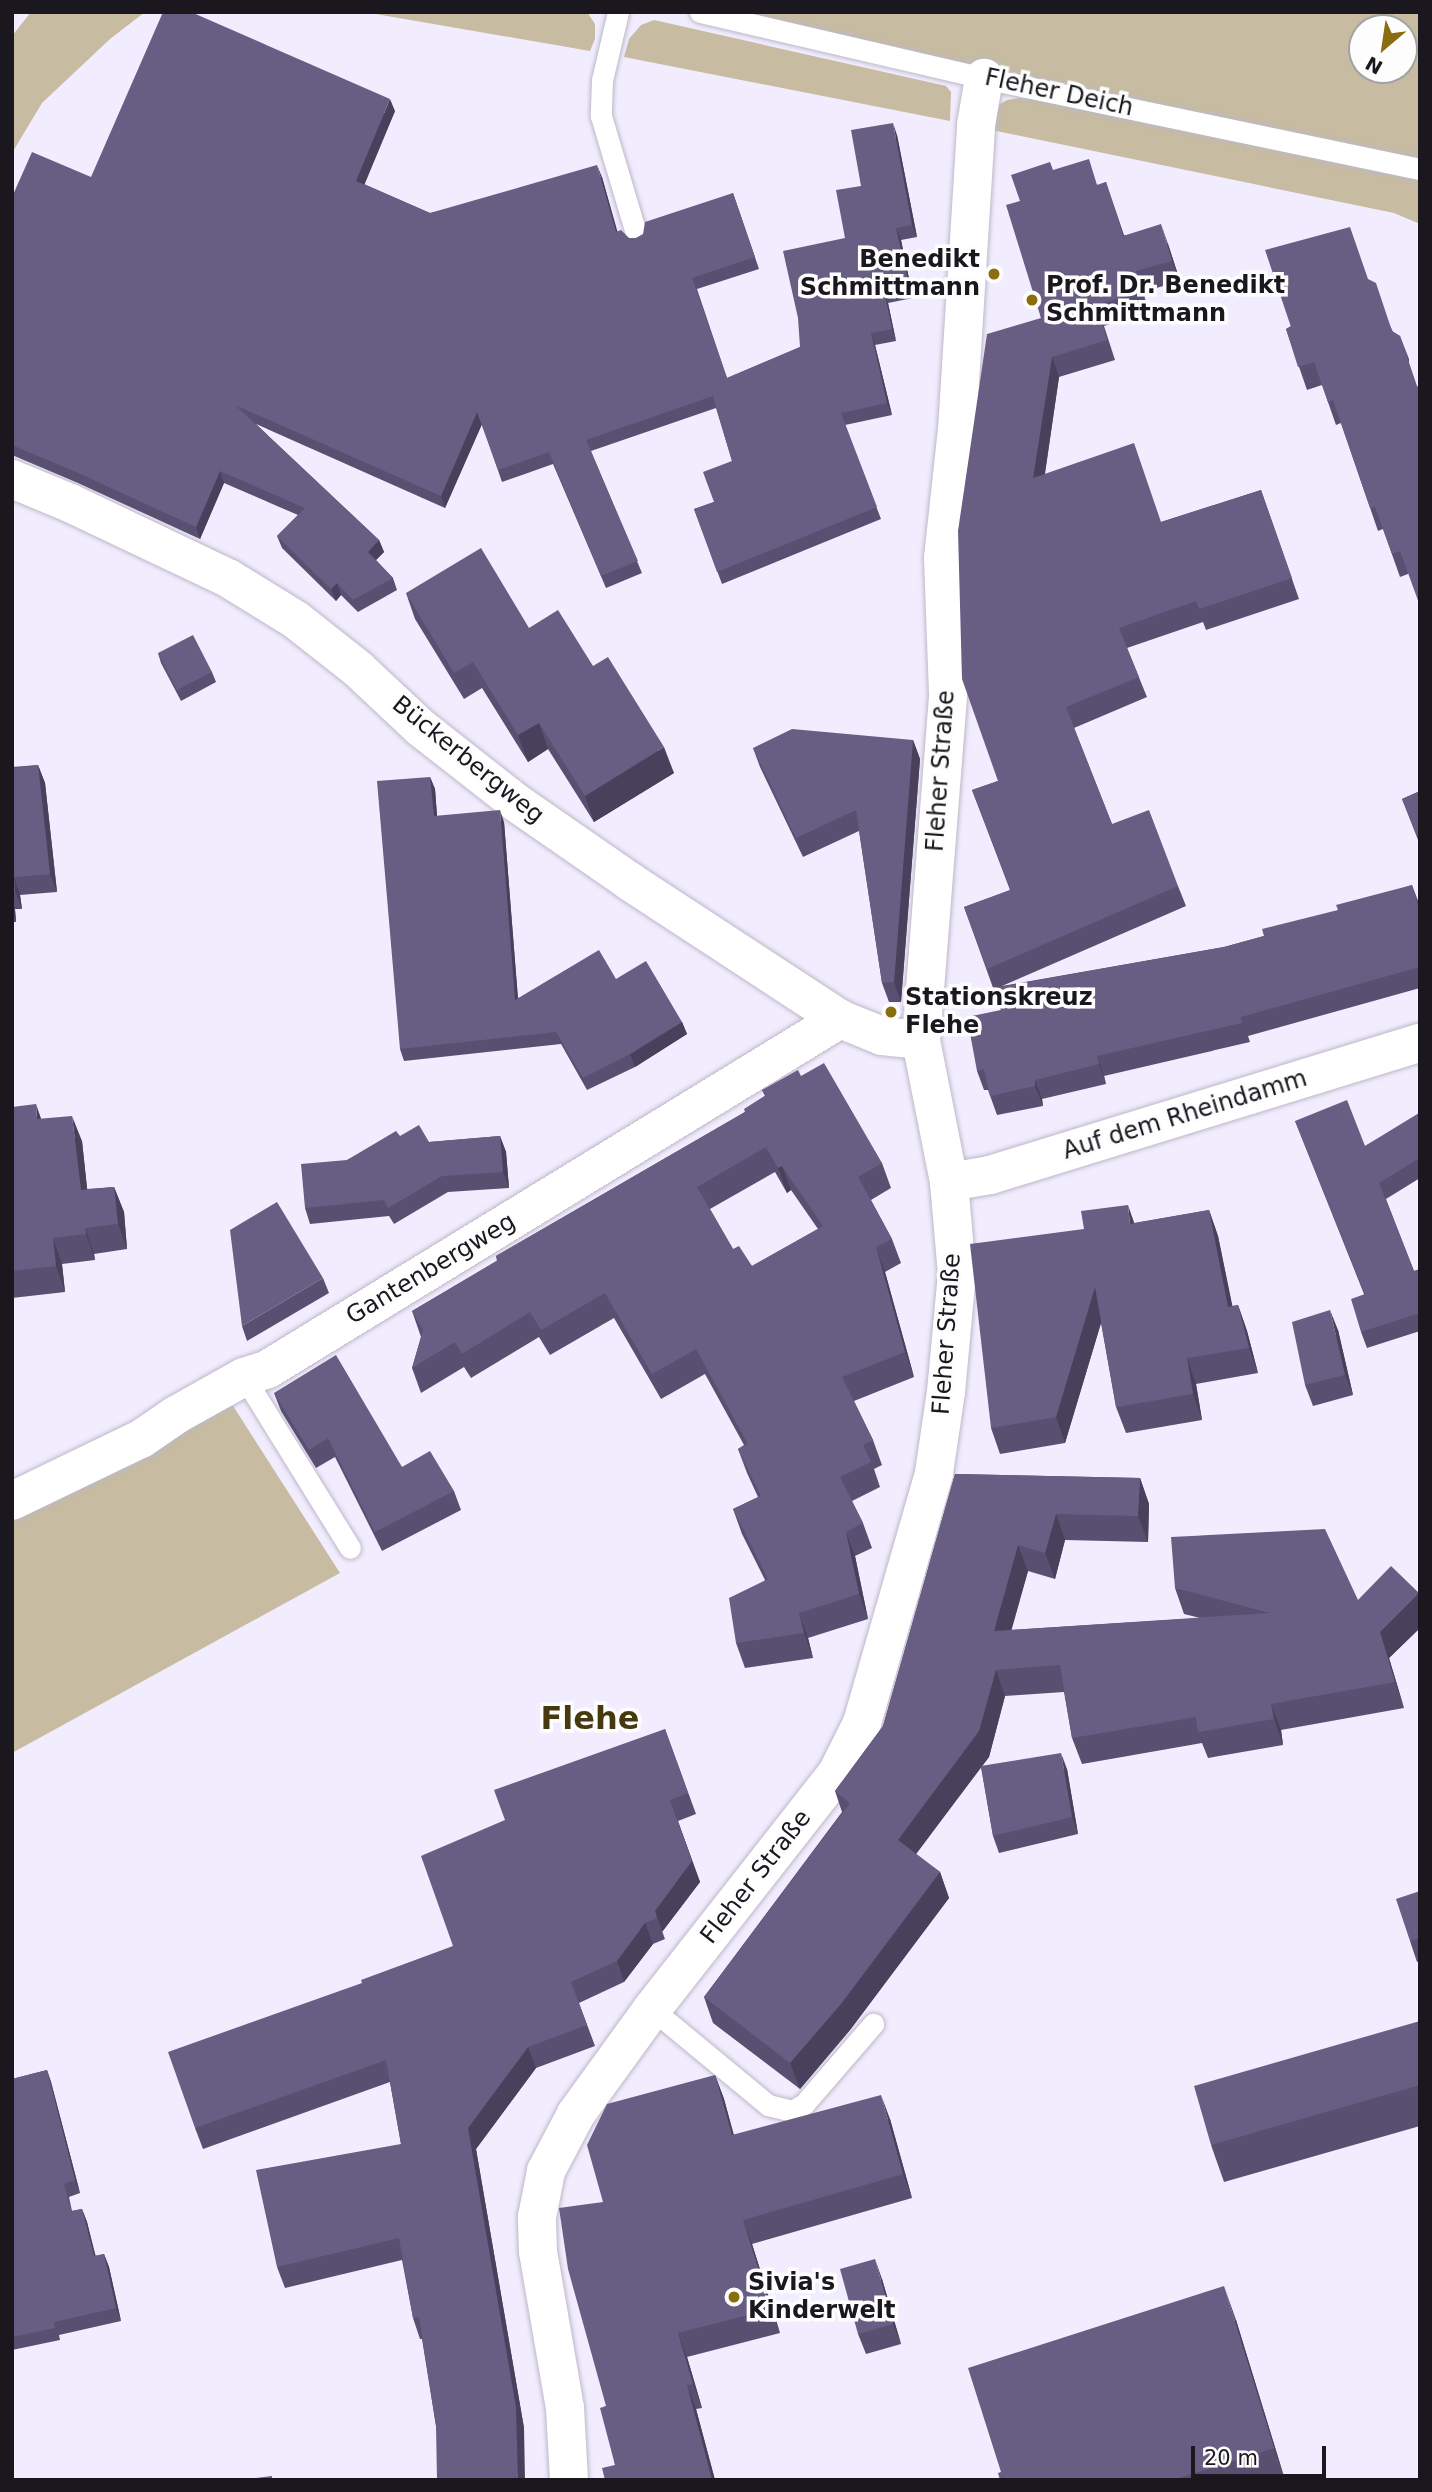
<!DOCTYPE html>
<html>
<head>
<meta charset="utf-8">
<style>
	body { margin:0 }
	#map { position:relative; width:1432px; height:2492px; overflow:hidden; background:#f2edfe; font-family:"DejaVu Sans",sans-serif }
	div>[style] { position:absolute }
	.green>* { inset:0; background:#c7bca1 }
	.roads { filter:drop-shadow(0 0 2px #bcb8c8) drop-shadow(0 0 2px #bcb8c8) }
	.service>* { height:21px; margin:-10.5px; padding:0 10.5px; transform-origin:10.5px; border-radius:10.5px; background:#fff }
	.minor>* { height:38px; margin:-19px; padding:0 19px; transform-origin:19px; border-radius:19px; background:#fff }
	.wall>* { inset:0; background:#595071 }
	.shaded-wall>* { inset:0; background:#49415c }
	.building>* { inset:0; background:#685d83 }
	.dots>* { width:19px; height:19px; translate:-50% -50%; box-sizing:border-box; border:4px solid #fdfdfd; border-radius:50% }
	span { translate:-50% -50%; white-space:nowrap; text-align:center; line-height:1.15; -webkit-text-stroke:7px #fdfdfd; paint-order:stroke }
	.street-label { font-size:24px; color:#1a181e }
	.poi-label { font-size:24px; color:#1a181e; font-weight:700 }
	.right { translate:-100% -50%; text-align:right }
	.left { translate:0 -50%; text-align:left }
	.district-label { font-size:32px; color:#46380f; font-weight:700 }
	.frame { position:absolute; inset:0; border:14px solid #1a181e; pointer-events:none }
	.north { position:absolute; left:1348px; top:14px; width:70px; height:70px; box-sizing:border-box; background:#fdfdfd; border:2px solid #a2a1a4; border-radius:50%; rotate:209deg; font-size:19px; font-weight:700; line-height:28px; text-align:center; color:#1a181e }
	.north::after { content:''; display:block; margin:auto; width:24px; height:32px; background:#8a6d0e; clip-path:polygon(50% 0,100% 100%,50% 72%,0 100%) }
	.scale { position:absolute; left:1191px; top:2446px; width:135px; height:32px; box-sizing:border-box; border:4px solid #1a181e; border-top:0; padding-left:9px; font-size:21px; line-height:24px; white-space:nowrap; color:#1a181e; -webkit-text-stroke:5px #fdfdfd; paint-order:stroke }
</style>
</head>
<body>
<div id="map">
	<div class="green">
		<i style="clip-path:polygon(31px 12px,145px 12px,110px 39px,42px 103px,12px 153px,12px 36px)"></i>
		<i style="clip-path:polygon(364px 12px,587px 12px,595px 24px,595px 39px,590px 51px)"></i>
		<i style="clip-path:polygon(evenodd,736px 12px,1420px 12px,1420px 160px,969px 66px,736px 12px,1362px 28px,1404px 28px,1404px 70px,1362px 70px,1362px 28px)"></i>
		<i style="clip-path:polygon(654px 20px,946px 86px,951px 92px,950px 121px,624px 57px,629px 39px,641px 25px)"></i>
		<i style="clip-path:polygon(1019px 98px,1043px 100px,1420px 179px,1420px 224px,1394px 213px,987px 129px,995px 107px,1007px 100px)"></i>
		<i style="clip-path:polygon(228px 1398px,340px 1573px,12px 1753px,12px 1507px)"></i>
	</div>
	<div class="roads">
		<div class="service">
			<i style="left:618px;top:12px;width:70px;rotate:103.2deg"></i>
			<i style="left:602px;top:80px;width:36px;rotate:92deg"></i>
			<i style="left:601px;top:116px;width:126px;rotate:73.4deg"></i>
			<i style="left:700px;top:12px;width:292px;rotate:13.1deg"></i>
			<i style="left:984px;top:78px;width:445px;rotate:11.8deg"></i>
			<i style="left:244px;top:1377px;width:201px;rotate:58.2deg"></i>
			<i style="left:652px;top:2009px;width:151px;rotate:39.6deg"></i>
			<i style="left:768px;top:2105px;width:25px;rotate:14deg"></i>
			<i style="left:792px;top:2111px;width:14px;rotate:-30deg"></i>
			<i style="left:804px;top:2104px;width:106px;rotate:-49.2deg"></i>
		</div>
		<div class="minor">
			<i style="left:12px;top:479px;width:63px;rotate:22.5deg"></i>
			<i style="left:70px;top:503px;width:175px;rotate:25.4deg"></i>
			<i style="left:228px;top:578px;width:80px;rotate:31.7deg"></i>
			<i style="left:296px;top:620px;width:79px;rotate:38.3deg"></i>
			<i style="left:358px;top:669px;width:86px;rotate:43.1deg"></i>
			<i style="left:421px;top:728px;width:123px;rotate:38.1deg"></i>
			<i style="left:518px;top:804px;width:135px;rotate:34.7deg"></i>
			<i style="left:629px;top:881px;width:252px;rotate:33.2deg"></i>
			<i style="left:840px;top:1019px;width:45px;rotate:22deg"></i>
			<i style="left:882px;top:1036px;width:39px;rotate:6deg"></i>
			<i style="left:949px;top:1182px;width:42px;rotate:-9.7deg"></i>
			<i style="left:990px;top:1175px;width:450px;rotate:-17.1deg"></i>
			<i style="left:12px;top:1501px;width:143px;rotate:-25.7deg"></i>
			<i style="left:141px;top:1439px;width:42px;rotate:-34.4deg"></i>
			<i style="left:176px;top:1415px;width:78px;rotate:-29.2deg"></i>
			<i style="left:244px;top:1377px;width:25px;rotate:-18deg"></i>
			<i style="left:268px;top:1369px;width:671px;rotate:-31.46deg"></i>
			<i style="left:569px;top:2480px;width:72px;rotate:-93.2deg"></i>
			<i style="left:565px;top:2408px;width:158px;rotate:-99.8deg"></i>
			<i style="left:538px;top:2252px;width:35px;rotate:-92deg"></i>
			<i style="left:537px;top:2217px;width:47px;rotate:-78.9deg"></i>
			<i style="left:546px;top:2171px;width:64px;rotate:-62.2deg"></i>
			<i style="left:576px;top:2114px;width:130px;rotate:-54.1deg"></i>
			<i style="left:652px;top:2009px;width:300px;rotate:-51.9deg"></i>
			<i style="left:837px;top:1773px;width:56px;rotate:-63.4deg"></i>
			<i style="left:862px;top:1723px;width:260px;rotate:-73.9deg"></i>
			<i style="left:934px;top:1473px;width:82px;rotate:-81.6deg"></i>
			<i style="left:946px;top:1392px;width:119px;rotate:-84.7deg"></i>
			<i style="left:957px;top:1274px;width:92px;rotate:-95deg"></i>
			<i style="left:949px;top:1182px;width:145px;rotate:-101.2deg"></i>
			<i style="left:921px;top:1040px;width:347px;rotate:-85.5deg"></i>
			<i style="left:948px;top:694px;width:136px;rotate:-92.1deg"></i>
			<i style="left:943px;top:558px;width:129px;rotate:-83.8deg"></i>
			<i style="left:957px;top:430px;width:306px;rotate:-86.4deg"></i>
			<i style="left:976px;top:125px;width:48px;rotate:-80.3deg"></i>
		</div>
	</div>
	<div class="wall">
		<i style="clip-path:polygon(395px 111px,364px 184px,430px 213px,602px 177px,617px 232px,629px 238px,636px 238px,733px 193px,759px 269px,697px 289px,727px 378px,800px 347px,845px 238px,861px 186px,897px 135px,917px 237px,901px 240px,913px 298px,888px 303px,896px 341px,875px 345px,892px 415px,845px 425px,881px 519px,722px 584px,694px 509px,714px 502px,732px 461px,716px 408px,591px 451px,642px 573px,606px 588px,553px 464px,502px 482px,482px 424px,445px 508px,256px 424px,379px 540px,384px 552px,376px 560px,393px 578px,397px 590px,358px 612px,341px 595px,336px 601px,282px 548px,277px 536px,298px 515px,224px 483px,200px 539px,78px 483px,12px 455px,12px 197px,91px 177px)"></i>
		<i style="clip-path:polygon(1053px 170px,1098px 185px,1106px 182px,1124px 235px,1168px 244px,1180px 281px,1143px 292px,1147px 306px,1139px 308px,1141px 314px,1104px 326px,1115px 360px,1059px 377px,1045px 474px,1161px 522px,1261px 490px,1299px 599px,1206px 630px,1203px 622px,1127px 648px,1147px 697px,1074px 728px,1112px 824px,1178px 886px,1186px 906px,1002px 986px,1224px 947px,1264px 936px,1412px 885px,1420px 906px,1420px 988px,1248px 1036px,1250px 1042px,1104px 1076px,1106px 1084px,1042px 1099px,1043px 1106px,997px 1115px,988px 1090px,984px 1090px,977px 1071px,1001px 1010px,964px 907px,1010px 890px,972px 790px,998px 781px,1041px 318px,1020px 201px)"></i>
		<i style="clip-path:polygon(1368px 279px,1393px 332px,1400px 336px,1409px 359px,1408px 574px,1400px 577px,1383px 529px,1378px 531px,1341px 423px,1336px 425px,1322px 385px,1307px 390px,1286px 329px)"></i>
		<i style="clip-path:polygon(406px 593px,529px 628px,593px 666px,674px 773px,594px 822px,548px 749px,528px 762px,482px 688px,464px 699px,415px 619px)"></i>
		<i style="clip-path:polygon(158px 653px,212px 672px,216px 682px,181px 701px,161px 663px)"></i>
		<i style="clip-path:polygon(913px 740px,920px 759px,901px 1002px,889px 1002px,882px 983px,859px 831px,803px 857px,760px 767px,753px 748px)"></i>
		<i style="clip-path:polygon(38px 765px,45px 783px,57px 892px,20px 895px,22px 909px,15px 909px,16px 922px,12px 922px,12px 767px)"></i>
		<i style="clip-path:polygon(430px 777px,435px 789px,437px 816px,504px 822px,518px 998px,616px 979px,682px 1022px,687px 1034px,635px 1067px,587px 1090px,561px 1044px,404px 1061px,400px 1049px)"></i>
		<i style="clip-path:polygon(1420px 791px,1420px 845px,1402px 799px)"></i>
		<i style="clip-path:polygon(evenodd,801px 1076px,882px 1163px,891px 1188px,871px 1200px,892px 1239px,901px 1263px,885px 1272px,914px 1377px,854px 1401px,873px 1440px,882px 1465px,874px 1469px,880px 1487px,852px 1501px,863px 1523px,872px 1548px,855px 1556px,868px 1619px,808px 1638px,813px 1658px,745px 1668px,736px 1643px,765px 1580px,742px 1534px,733px 1509px,758px 1497px,747px 1473px,738px 1449px,744px 1445px,705px 1374px,661px 1399px,614px 1318px,550px 1355px,539px 1337px,471px 1378px,464px 1367px,421px 1393px,412px 1368px,421px 1337px,412px 1311px,497px 1261px,496px 1256px,745px 1112px,765px 1096px,762px 1090px,801px 1076px,775px 1172px,787px 1193px,791px 1190px,818px 1229px,752px 1266px,733px 1249px,710px 1209px,775px 1172px)"></i>
		<i style="clip-path:polygon(12px 1107px,41px 1119px,82px 1141px,87px 1189px,114px 1187px,124px 1212px,127px 1249px,94px 1254px,95px 1260px,62px 1264px,65px 1292px,12px 1298px)"></i>
		<i style="clip-path:polygon(1420px 1115px,1420px 1178px,1386px 1199px,1414px 1271px,1420px 1269px,1420px 1331px,1367px 1348px,1361px 1332px,1364px 1294px,1295px 1121px,1365px 1146px)"></i>
		<i style="clip-path:polygon(400px 1136px,429px 1142px,500px 1136px,506px 1152px,509px 1188px,448px 1192px,394px 1224px,389px 1216px,310px 1224px,305px 1208px,347px 1160px)"></i>
		<i style="clip-path:polygon(1209px 1210px,1218px 1236px,1232px 1306px,1238px 1305px,1247px 1331px,1258px 1373px,1196px 1384px,1202px 1420px,1126px 1433px,1116px 1407px,1101px 1323px,1065px 1443px,1000px 1454px,991px 1428px,1134px 1223px)"></i>
		<i style="clip-path:polygon(323px 1278px,329px 1293px,247px 1341px,242px 1326px)"></i>
		<i style="clip-path:polygon(1338px 1330px,1353px 1395px,1313px 1406px,1305px 1385px)"></i>
		<i style="clip-path:polygon(274px 1393px,402px 1467px,454px 1491px,461px 1510px,382px 1551px,335px 1457px,316px 1468px,281px 1411px)"></i>
		<i style="clip-path:polygon(955px 1474px,1140px 1478px,1149px 1504px,1148px 1542px,1065px 1540px,1055px 1579px,1028px 1571px,1011px 1630px,1200px 1618px,1184px 1614px,1175px 1588px,1358px 1600px,1419px 1593px,1420px 1596px,1420px 1628px,1389px 1658px,1404px 1708px,1281px 1730px,1283px 1745px,1208px 1758px,1202px 1743px,1082px 1764px,1072px 1738px,1064px 1692px,1005px 1696px,989px 1757px,982px 1766px,1067px 1769px,1078px 1834px,999px 1853px,993px 1836px,981px 1767px,916px 1854px,940px 1872px,949px 1898px,850px 2030px,800px 2089px,713px 2023px,704px 1997px,842px 1812px,835px 1791px,883px 1726px)"></i>
		<i style="clip-path:polygon(665px 1729px,696px 1814px,678px 1821px,700px 1882px,662px 1932px,665px 1939px,653px 1944px,624px 1982px,579px 2003px,595px 2046px,536px 2068px,476px 2149px,524px 2428px,436px 2426px,422px 2339px,420px 2339px,413px 2318px,402px 2260px,285px 2288px,277px 2267px,401px 2144px,390px 2082px,203px 2149px,195px 2128px,453px 1946px,505px 1820px)"></i>
		<i style="clip-path:polygon(1420px 1891px,1420px 1961px,1417px 1962px,1410px 1941px)"></i>
		<i style="clip-path:polygon(1420px 2021px,1420px 2126px,1224px 2182px,1211px 2145px)"></i>
		<i style="clip-path:polygon(47px 2070px,51px 2082px,80px 2193px,69px 2197px,72px 2211px,82px 2209px,87px 2222px,95px 2256px,104px 2254px,109px 2267px,121px 2321px,59px 2335px,60px 2340px,12px 2350px,12px 2079px)"></i>
		<i style="clip-path:polygon(715px 2075px,724px 2099px,734px 2135px,890px 2119px,912px 2198px,752px 2244px,780px 2333px,687px 2357px,702px 2408px,696px 2409px,715px 2480px,605px 2480px,615px 2465px,606px 2406px,603px 2202px)"></i>
		<i style="clip-path:polygon(882px 2279px,901px 2344px,866px 2354px,858px 2334px)"></i>
		<i style="clip-path:polygon(1236px 2320px,1285px 2480px,1000px 2480px,1001px 2472px)"></i>
	</div>
	<div class="shaded-wall">
		<i style="clip-path:polygon(390px 99px,395px 111px,361px 193px,356px 181px)"></i>
		<i style="clip-path:polygon(893px 123px,897px 135px,917px 237px,912px 225px)"></i>
		<i style="clip-path:polygon(597px 165px,602px 177px,621px 244px,616px 232px)"></i>
		<i style="clip-path:polygon(1161px 224px,1168px 244px,1180px 281px,1172px 261px)"></i>
		<i style="clip-path:polygon(896px 228px,901px 240px,913px 298px,909px 286px)"></i>
		<i style="clip-path:polygon(1136px 271px,1143px 292px,1147px 306px,1140px 285px)"></i>
		<i style="clip-path:polygon(884px 291px,888px 303px,896px 341px,892px 329px)"></i>
		<i style="clip-path:polygon(871px 333px,875px 345px,892px 415px,887px 403px)"></i>
		<i style="clip-path:polygon(1052px 357px,1059px 377px,1041px 499px,1033px 478px)"></i>
		<i style="clip-path:polygon(477px 412px,482px 424px,445px 508px,441px 496px)"></i>
		<i style="clip-path:polygon(220px 471px,224px 483px,200px 539px,196px 527px)"></i>
		<i style="clip-path:polygon(379px 540px,384px 552px,372px 564px,368px 552px)"></i>
		<i style="clip-path:polygon(337px 583px,341px 595px,336px 601px,331px 589px)"></i>
		<i style="clip-path:polygon(539px 723px,548px 749px,528px 762px,518px 735px)"></i>
		<i style="clip-path:polygon(913px 740px,920px 759px,901px 1002px,894px 982px)"></i>
		<i style="clip-path:polygon(664px 747px,674px 773px,594px 822px,585px 796px)"></i>
		<i style="clip-path:polygon(38px 765px,45px 783px,57px 892px,50px 874px)"></i>
		<i style="clip-path:polygon(430px 777px,435px 789px,438px 829px,434px 816px)"></i>
		<i style="clip-path:polygon(500px 810px,504px 822px,519px 1013px,515px 1000px)"></i>
		<i style="clip-path:polygon(14px 877px,20px 895px,22px 909px,15px 891px)"></i>
		<i style="clip-path:polygon(12px 901px,15px 909px,16px 922px,12px 911px)"></i>
		<i style="clip-path:polygon(682px 1022px,687px 1034px,635px 1067px,630px 1054px)"></i>
		<i style="clip-path:polygon(1097px 1056px,1104px 1076px,1106px 1084px,1099px 1064px)"></i>
		<i style="clip-path:polygon(1035px 1080px,1042px 1099px,1043px 1106px,1035px 1086px)"></i>
		<i style="clip-path:polygon(36px 1104px,45px 1130px,37px 1119px)"></i>
		<i style="clip-path:polygon(72px 1116px,82px 1141px,90px 1215px,81px 1190px)"></i>
		<i style="clip-path:polygon(500px 1136px,506px 1152px,509px 1188px,503px 1172px)"></i>
		<i style="clip-path:polygon(782px 1166px,791px 1190px,787px 1193px,778px 1168px)"></i>
		<i style="clip-path:polygon(114px 1187px,124px 1212px,127px 1249px,118px 1224px)"></i>
		<i style="clip-path:polygon(1128px 1205px,1137px 1231px,1130px 1224px)"></i>
		<i style="clip-path:polygon(1209px 1210px,1218px 1236px,1238px 1333px,1228px 1307px)"></i>
		<i style="clip-path:polygon(85px 1228px,94px 1254px,95px 1260px,86px 1234px)"></i>
		<i style="clip-path:polygon(53px 1238px,62px 1264px,65px 1292px,56px 1266px)"></i>
		<i style="clip-path:polygon(876px 1247px,885px 1272px,914px 1377px,905px 1352px)"></i>
		<i style="clip-path:polygon(1095px 1287px,1104px 1313px,1065px 1443px,1056px 1417px)"></i>
		<i style="clip-path:polygon(1238px 1305px,1247px 1331px,1258px 1373px,1249px 1348px)"></i>
		<i style="clip-path:polygon(1330px 1310px,1338px 1330px,1353px 1395px,1345px 1375px)"></i>
		<i style="clip-path:polygon(1187px 1358px,1196px 1384px,1202px 1420px,1193px 1394px)"></i>
		<i style="clip-path:polygon(1140px 1478px,1149px 1504px,1148px 1542px,1138px 1516px)"></i>
		<i style="clip-path:polygon(1056px 1514px,1065px 1540px,1055px 1579px,1045px 1553px)"></i>
		<i style="clip-path:polygon(846px 1532px,855px 1556px,868px 1619px,859px 1594px)"></i>
		<i style="clip-path:polygon(1018px 1545px,1028px 1571px,1004px 1657px,994px 1631px)"></i>
		<i style="clip-path:polygon(1419px 1593px,1420px 1596px,1420px 1628px,1389px 1658px,1404px 1708px,1395px 1682px,1380px 1632px)"></i>
		<i style="clip-path:polygon(799px 1613px,808px 1638px,813px 1658px,804px 1633px)"></i>
		<i style="clip-path:polygon(996px 1670px,1005px 1696px,989px 1757px,907px 1866px,898px 1840px)"></i>
		<i style="clip-path:polygon(1271px 1704px,1281px 1730px,1283px 1745px,1274px 1719px)"></i>
		<i style="clip-path:polygon(1061px 1753px,1067px 1769px,1078px 1834px,1072px 1817px)"></i>
		<i style="clip-path:polygon(670px 1800px,700px 1882px,662px 1932px,665px 1939px,655px 1911px)"></i>
		<i style="clip-path:polygon(940px 1872px,949px 1898px,850px 2030px,800px 2089px,790px 2063px)"></i>
		<i style="clip-path:polygon(645px 1923px,653px 1944px,624px 1982px,617px 1961px)"></i>
		<i style="clip-path:polygon(528px 2047px,536px 2068px,476px 2149px,524px 2428px,525px 2480px,518px 2480px,468px 2128px)"></i>
		<i style="clip-path:polygon(47px 2070px,51px 2082px,80px 2193px,75px 2180px)"></i>
		<i style="clip-path:polygon(715px 2075px,724px 2099px,740px 2160px,732px 2135px)"></i>
		<i style="clip-path:polygon(881px 2095px,890px 2119px,912px 2198px,903px 2174px)"></i>
		<i style="clip-path:polygon(82px 2209px,87px 2222px,99px 2269px,94px 2256px)"></i>
		<i style="clip-path:polygon(743px 2220px,752px 2244px,780px 2333px,771px 2309px)"></i>
		<i style="clip-path:polygon(104px 2254px,109px 2267px,121px 2321px,116px 2308px)"></i>
		<i style="clip-path:polygon(875px 2259px,882px 2279px,901px 2344px,893px 2324px)"></i>
		<i style="clip-path:polygon(1224px 2286px,1236px 2320px,1285px 2480px,1274px 2448px)"></i>
		<i style="clip-path:polygon(678px 2333px,687px 2357px,702px 2408px,693px 2384px)"></i>
		<i style="clip-path:polygon(687px 2385px,696px 2409px,715px 2480px,712px 2480px)"></i>
	</div>
	<div class="building">
		<i style="clip-path:polygon(163px 12px,191px 12px,390px 99px,356px 181px,430px 213px,597px 165px,616px 232px,621px 230px,629px 238px,636px 238px,643px 234px,645px 222px,733px 193px,755px 257px,692px 278px,727px 378px,800px 347px,798px 318px,783px 251px,845px 238px,836px 190px,861px 186px,851px 130px,893px 123px,912px 225px,896px 228px,909px 286px,884px 291px,892px 329px,871px 333px,887px 403px,841px 413px,877px 507px,717px 572px,694px 509px,714px 502px,703px 472px,732px 461px,713px 396px,586px 440px,638px 561px,601px 576px,549px 452px,498px 470px,477px 412px,441px 496px,235px 405px,379px 540px,368px 552px,393px 578px,353px 600px,337px 583px,331px 589px,277px 536px,305px 508px,220px 471px,196px 527px,74px 471px,12px 445px,12px 197px,32px 152px,91px 177px)"></i>
		<i style="clip-path:polygon(1089px 159px,1097px 185px,1106px 182px,1123px 236px,1161px 224px,1172px 261px,1136px 271px,1140px 285px,1131px 287px,1133px 294px,1096px 305px,1107px 340px,1052px 357px,1033px 478px,1134px 443px,1161px 522px,1261px 490px,1292px 578px,1199px 609px,1196px 601px,1119px 628px,1139px 677px,1066px 707px,1112px 824px,1149px 810px,1178px 886px,987px 969px,964px 907px,1011px 890px,972px 790px,998px 781px,962px 679px,958px 531px,987px 334px,1041px 318px,1006px 205px,1020px 201px,1011px 175px,1050px 162px,1053px 170px)"></i>
		<i style="clip-path:polygon(1350px 227px,1368px 279px,1376px 283px,1392px 331px,1400px 336px,1417px 386px,1420px 388px,1420px 606px,1400px 551px,1392px 554px,1375px 507px,1370px 508px,1333px 400px,1328px 402px,1314px 362px,1298px 367px,1286px 329px,1291px 327px,1265px 250px)"></i>
		<i style="clip-path:polygon(481px 548px,529px 628px,558px 610px,593px 666px,608px 657px,664px 747px,585px 796px,539px 723px,518px 735px,473px 662px,454px 673px,406px 593px)"></i>
		<i style="clip-path:polygon(193px 635px,212px 672px,177px 690px,158px 653px)"></i>
		<i style="clip-path:polygon(792px 729px,913px 740px,894px 982px,882px 983px,856px 810px,796px 838px,753px 748px)"></i>
		<i style="clip-path:polygon(38px 765px,50px 874px,14px 877px,15px 891px,12px 891px,12px 768px)"></i>
		<i style="clip-path:polygon(430px 777px,434px 816px,500px 810px,515px 1000px,599px 950px,616px 979px,646px 961px,682px 1022px,630px 1054px,583px 1078px,556px 1032px,400px 1049px,377px 781px)"></i>
		<i style="clip-path:polygon(1420px 791px,1420px 834px,1417px 835px,1402px 799px)"></i>
		<i style="clip-path:polygon(1412px 885px,1420px 913px,1420px 967px,1241px 1017px,1242px 1023px,1097px 1056px,1099px 1064px,1035px 1080px,1035px 1086px,990px 1096px,984px 1069px,977px 1071px,967px 1017px,1001px 1010px,993px 988px,1224px 947px,1264px 936px,1262px 929px,1338px 910px,1336px 905px)"></i>
		<i style="clip-path:polygon(evenodd,824px 1063px,882px 1163px,858px 1177px,892px 1239px,876px 1247px,905px 1352px,842px 1377px,873px 1440px,863px 1445px,871px 1462px,840px 1477px,863px 1523px,846px 1532px,859px 1594px,799px 1613px,804px 1633px,736px 1643px,729px 1598px,768px 1579px,733px 1509px,761px 1496px,738px 1449px,748px 1444px,696px 1349px,652px 1374px,605px 1293px,541px 1330px,530px 1312px,462px 1354px,455px 1342px,412px 1368px,423px 1330px,412px 1311px,498px 1260px,496px 1256px,745px 1112px,744px 1109px,766px 1095px,762px 1090px,798px 1070px,801px 1076px,824px 1063px,766px 1147px,778px 1168px,782px 1166px,823px 1226px,752px 1266px,739px 1246px,733px 1249px,697px 1187px,766px 1147px)"></i>
		<i style="clip-path:polygon(1347px 1100px,1365px 1146px,1419px 1113px,1420px 1115px,1420px 1158px,1379px 1183px,1414px 1271px,1420px 1269px,1420px 1313px,1361px 1332px,1351px 1299px,1365px 1294px,1295px 1121px)"></i>
		<i style="clip-path:polygon(36px 1104px,37px 1119px,72px 1116px,81px 1190px,114px 1187px,118px 1224px,85px 1228px,86px 1234px,53px 1238px,56px 1266px,12px 1271px,12px 1107px)"></i>
		<i style="clip-path:polygon(419px 1125px,429px 1142px,500px 1136px,503px 1172px,442px 1176px,388px 1208px,384px 1200px,305px 1208px,301px 1164px,347px 1160px,396px 1131px,400px 1136px)"></i>
		<i style="clip-path:polygon(277px 1202px,323px 1278px,242px 1326px,230px 1230px)"></i>
		<i style="clip-path:polygon(1128px 1205px,1130px 1224px,1209px 1210px,1228px 1307px,1238px 1305px,1249px 1348px,1187px 1358px,1193px 1394px,1116px 1407px,1095px 1287px,1056px 1417px,991px 1428px,970px 1244px,1084px 1229px,1081px 1211px)"></i>
		<i style="clip-path:polygon(1330px 1310px,1345px 1375px,1305px 1385px,1292px 1322px)"></i>
		<i style="clip-path:polygon(336px 1355px,402px 1467px,430px 1451px,454px 1491px,375px 1532px,328px 1438px,309px 1450px,274px 1393px)"></i>
		<i style="clip-path:polygon(955px 1474px,1140px 1478px,1138px 1516px,1056px 1514px,1045px 1553px,1018px 1545px,994px 1631px,1270px 1613px,1175px 1588px,1171px 1537px,1325px 1529px,1358px 1600px,1391px 1566px,1419px 1593px,1380px 1632px,1395px 1682px,1271px 1704px,1274px 1719px,1198px 1732px,1196px 1717px,1072px 1738px,1060px 1665px,996px 1670px,979px 1731px,898px 1840px,940px 1872px,841px 2004px,790px 2063px,704px 1997px,850px 1803px,835px 1791px,883px 1726px)"></i>
		<i style="clip-path:polygon(665px 1729px,688px 1793px,670px 1800px,692px 1861px,655px 1911px,657px 1918px,645px 1923px,617px 1961px,571px 1982px,587px 2025px,528px 2047px,468px 2128px,516px 2407px,518px 2480px,437px 2480px,436px 2426px,419px 2317px,413px 2318px,399px 2238px,277px 2267px,256px 2170px,401px 2144px,386px 2060px,195px 2128px,168px 2052px,362px 1983px,361px 1980px,453px 1946px,421px 1856px,505px 1820px,494px 1790px)"></i>
		<i style="clip-path:polygon(1061px 1753px,1072px 1817px,993px 1836px,981px 1766px)"></i>
		<i style="clip-path:polygon(1420px 1891px,1420px 1938px,1410px 1941px,1396px 1899px)"></i>
		<i style="clip-path:polygon(1420px 2021px,1420px 2085px,1211px 2145px,1194px 2086px)"></i>
		<i style="clip-path:polygon(47px 2070px,75px 2180px,64px 2184px,71px 2211px,82px 2209px,94px 2256px,104px 2254px,116px 2308px,54px 2322px,55px 2328px,12px 2337px,12px 2079px)"></i>
		<i style="clip-path:polygon(715px 2075px,732px 2135px,881px 2095px,903px 2174px,743px 2220px,771px 2309px,678px 2333px,693px 2384px,687px 2385px,712px 2480px,605px 2480px,602px 2468px,615px 2465px,600px 2408px,606px 2406px,568px 2269px,559px 2208px,603px 2202px,587px 2145px,607px 2104px)"></i>
		<i style="clip-path:polygon(875px 2259px,893px 2324px,858px 2334px,840px 2269px)"></i>
		<i style="clip-path:polygon(1224px 2286px,1274px 2448px,1173px 2480px,1000px 2480px,998px 2473px,1001px 2472px,968px 2368px)"></i>
		<i style="clip-path:polygon(272px 2476px,272px 2480px,240px 2480px)"></i>
	</div>
	<div class="dots">
		<i style="left:994px;top:274px;background:#8a6d0e"></i>
		<i style="left:1032px;top:300px;background:#8a6d0e"></i>
		<i style="left:891px;top:1012px;background:#8a6d0e"></i>
		<i style="left:734px;top:2297px;background:#8a6d0e"></i>
	</div>
	<div class="street-label">
		<span style="left:1059px;top:93px;rotate:12deg">Fleher Deich</span>
		<span style="left:468px;top:760px;rotate:39deg">Bückerbergweg</span>
		<span style="left:941px;top:771px;rotate:-86deg">Fleher Straße</span>
		<span style="left:1185px;top:1115px;rotate:-17deg">Auf dem Rheindamm</span>
		<span style="left:431px;top:1269px;rotate:-31deg">Gantenbergweg</span>
		<span style="left:947px;top:1334px;rotate:-86deg">Fleher Straße</span>
		<span style="left:756px;top:1877px;rotate:-52deg">Fleher Straße</span>
	</div>
	<div class="poi-label">
		<span class="right" style="left:980px;top:274px">Benedikt<br>Schmittmann</span>
		<span class="left" style="left:1046px;top:300px">Prof. Dr. Benedikt<br>Schmittmann</span>
		<span class="left" style="left:905px;top:1012px">Stationskreuz<br>Flehe</span>
		<span class="left" style="left:748px;top:2297px">Sivia's<br>Kinderwelt</span>
	</div>
	<div class="district-label">
		<span style="left:590px;top:1718px">Flehe</span>
	</div>
	<div class="frame"></div>
	<div class="north">N</div>
	<div class="scale">20 m</div>
</div>
</body>
</html>
